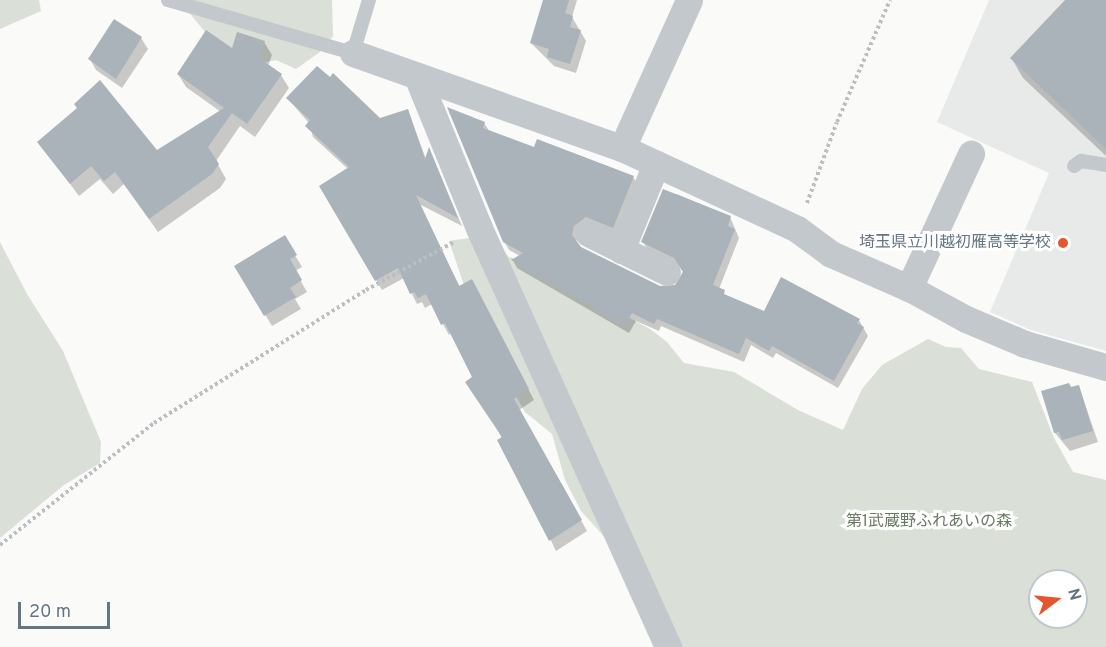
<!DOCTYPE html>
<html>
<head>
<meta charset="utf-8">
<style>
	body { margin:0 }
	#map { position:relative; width:1106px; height:647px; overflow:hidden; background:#fafaf8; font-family:Overpass,"Noto Sans JP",sans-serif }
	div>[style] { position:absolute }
	.built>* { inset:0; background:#e8e9e9 }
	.green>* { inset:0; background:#dadfd7 }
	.shadow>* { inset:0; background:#0003 }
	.building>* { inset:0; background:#aab3b9 }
	.path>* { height:4px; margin-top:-2px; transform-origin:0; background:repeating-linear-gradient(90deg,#bbbfc2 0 3px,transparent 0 6px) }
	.lane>* { height:14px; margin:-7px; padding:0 7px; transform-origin:7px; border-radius:7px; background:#c3c8cc }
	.street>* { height:27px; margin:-13.5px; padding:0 13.5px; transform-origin:13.5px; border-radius:13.5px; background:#c3c8cc }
	.dots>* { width:16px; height:16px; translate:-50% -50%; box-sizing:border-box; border:3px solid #fff; border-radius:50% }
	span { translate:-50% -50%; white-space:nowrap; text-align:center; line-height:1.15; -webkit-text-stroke:6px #fff; paint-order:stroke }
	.poi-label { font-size:16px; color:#657683 }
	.right { translate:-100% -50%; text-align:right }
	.park-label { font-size:16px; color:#687a64 }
	.north { position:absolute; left:1028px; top:569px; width:60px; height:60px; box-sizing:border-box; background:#fff; border:2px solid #c1c8cd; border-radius:50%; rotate:74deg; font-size:16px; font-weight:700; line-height:24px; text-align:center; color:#657683 }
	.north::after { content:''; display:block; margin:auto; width:21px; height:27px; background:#e4572e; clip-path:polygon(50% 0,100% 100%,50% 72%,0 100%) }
	.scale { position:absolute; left:18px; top:602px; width:92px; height:27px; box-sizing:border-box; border:3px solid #657683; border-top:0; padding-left:8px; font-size:18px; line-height:21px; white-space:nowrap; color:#657683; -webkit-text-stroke:4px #fff; paint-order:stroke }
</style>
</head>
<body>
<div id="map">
	<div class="built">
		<i style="clip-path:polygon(989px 0,1106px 0,1106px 351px,1031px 330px,990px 312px,1049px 173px,937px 122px)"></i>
	</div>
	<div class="green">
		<i style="clip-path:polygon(0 0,39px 0,41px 11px,0 29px)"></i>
		<i style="clip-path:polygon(179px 0,332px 0,333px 36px,320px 52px,296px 69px,276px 60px,261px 63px,213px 42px)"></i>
		<i style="clip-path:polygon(evenodd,476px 237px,494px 238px,509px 257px,527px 262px,650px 329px,667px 342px,684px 363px,734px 372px,798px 410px,843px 430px,862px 389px,882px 365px,928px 339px,946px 347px,961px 348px,979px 369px,1032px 382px,1054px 438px,1073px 472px,1106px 480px,1106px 647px,657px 647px,619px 553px,581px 511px,565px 480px,552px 434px,525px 412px,516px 396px,483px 301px,466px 291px,449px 241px,476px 237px,1040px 581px,1076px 581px,1076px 617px,1040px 617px,1040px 581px)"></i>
		<i style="clip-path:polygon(0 242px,27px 294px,63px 351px,101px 442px,100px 463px,64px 485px,0 538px)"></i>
	</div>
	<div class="shadow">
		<i style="clip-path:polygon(544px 0,577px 0,572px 17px,586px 41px,576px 73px,554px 66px,531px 43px)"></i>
		<i style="clip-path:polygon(1067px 0,1106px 0,1106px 156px,1023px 78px,1012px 59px)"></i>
		<i style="clip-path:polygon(115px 21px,141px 38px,148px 49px,122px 88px,96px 70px,90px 59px)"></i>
		<i style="clip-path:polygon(264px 42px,272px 55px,268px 66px,281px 75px,289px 88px,255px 137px,240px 126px,216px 161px,226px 179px,220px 188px,158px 232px,124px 184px,113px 194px,100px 179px,79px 196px,39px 142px,157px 152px,221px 112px,186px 87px,178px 74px)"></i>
		<i style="clip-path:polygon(288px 99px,380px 120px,408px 111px,426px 159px,429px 150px,462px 226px,419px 204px,460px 287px,477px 292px,534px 400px,519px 410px,587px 531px,556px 551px,451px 333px,449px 335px,432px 304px,425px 308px,422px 302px,417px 304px,404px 278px,382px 290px,321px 187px,348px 169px,313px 137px,309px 123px)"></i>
		<i style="clip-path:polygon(449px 110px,484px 123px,490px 132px,535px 149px,633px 177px,638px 185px,617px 235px,578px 234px,576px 243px,580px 248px,660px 288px,676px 287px,684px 269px,648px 250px,643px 242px,677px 194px,730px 217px,739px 238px,719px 289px,728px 298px,764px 313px,859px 320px,868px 336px,838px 388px,776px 353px,773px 358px,751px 345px,744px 362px,661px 326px,659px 331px,636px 321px,629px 333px,517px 268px,513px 260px,520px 256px,509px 250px,504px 241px)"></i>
		<i style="clip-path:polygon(284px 237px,302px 267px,295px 271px,307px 292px,295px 299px,301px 309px,272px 326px,236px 266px)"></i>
		<i style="clip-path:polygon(1079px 387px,1098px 442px,1070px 451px,1055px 433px,1043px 392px)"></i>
	</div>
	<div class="building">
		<i style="clip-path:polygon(543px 0,569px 0,565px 13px,573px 16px,570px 27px,581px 30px,570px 64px,547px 57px,549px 49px,530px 43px)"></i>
		<i style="clip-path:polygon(1065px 0,1106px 0,1106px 149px,1010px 58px)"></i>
		<i style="clip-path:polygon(114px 19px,142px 37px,116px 79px,88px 59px)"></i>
		<i style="clip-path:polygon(206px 30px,232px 48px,237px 32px,265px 41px,259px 58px,282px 74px,247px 124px,232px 113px,208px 147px,219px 164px,212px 174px,149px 219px,115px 172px,104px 181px,91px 166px,70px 184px,37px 142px,77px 108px,74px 104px,100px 80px,157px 150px,224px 108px,177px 74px)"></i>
		<i style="clip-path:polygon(317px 66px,330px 77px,333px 73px,380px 118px,408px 109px,425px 159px,429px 147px,458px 218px,416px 195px,459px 286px,472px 279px,529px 389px,514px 399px,582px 520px,549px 541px,497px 440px,502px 437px,465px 382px,472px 377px,445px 323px,441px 325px,426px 294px,418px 298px,414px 292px,410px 294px,398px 268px,375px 281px,319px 186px,349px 167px,305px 126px,310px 120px,286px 98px)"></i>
		<i style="clip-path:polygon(447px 107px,485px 122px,483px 128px,534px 147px,537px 139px,634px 176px,613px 228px,586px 217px,574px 226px,572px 235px,581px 247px,660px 286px,675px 285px,683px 272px,674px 258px,641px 242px,663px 189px,731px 216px,728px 226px,735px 229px,713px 285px,725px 290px,724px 294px,764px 311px,781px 277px,860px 319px,857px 323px,864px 327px,834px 381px,772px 346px,769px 351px,746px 338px,739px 354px,657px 319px,654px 324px,632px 313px,625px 326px,511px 260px,523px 253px,503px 242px)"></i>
		<i style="clip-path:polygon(285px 235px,297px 255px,290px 259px,302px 280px,290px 288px,296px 297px,264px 316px,234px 266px)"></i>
		<i style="clip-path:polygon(1069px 383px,1071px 387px,1079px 385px,1093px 431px,1062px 440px,1059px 432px,1054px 433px,1041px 391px)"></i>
	</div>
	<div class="path">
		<i style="left:807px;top:203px;width:86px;rotate:-69.7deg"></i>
		<i style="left:837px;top:122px;width:133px;rotate:-66.5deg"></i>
		<i style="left:0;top:545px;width:196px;rotate:-38.4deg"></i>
		<i style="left:154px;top:423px;width:250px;rotate:-32.1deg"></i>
		<i style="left:366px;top:290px;width:100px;rotate:-28.6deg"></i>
	</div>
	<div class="lane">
		<i style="left:168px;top:0;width:192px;rotate:16deg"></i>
		<i style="left:353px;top:53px;width:55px;rotate:-73.2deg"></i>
		<i style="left:1074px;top:166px;width:9px;rotate:-36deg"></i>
		<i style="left:1081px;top:161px;width:25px;rotate:9deg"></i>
	</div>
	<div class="street">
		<i style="left:353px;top:53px;width:285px;rotate:19.5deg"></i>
		<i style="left:622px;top:148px;width:193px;rotate:24.8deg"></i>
		<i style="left:797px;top:229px;width:42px;rotate:36.3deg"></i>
		<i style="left:831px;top:254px;width:85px;rotate:23.6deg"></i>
		<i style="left:909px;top:288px;width:65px;rotate:28.5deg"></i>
		<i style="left:966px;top:319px;width:64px;rotate:23deg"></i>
		<i style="left:1025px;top:344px;width:84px;rotate:15.9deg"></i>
		<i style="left:417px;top:76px;width:164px;rotate:67.8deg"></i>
		<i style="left:479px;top:228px;width:460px;rotate:65.7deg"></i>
		<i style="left:622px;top:148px;width:162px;rotate:-65.6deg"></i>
		<i style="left:588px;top:233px;width:88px;rotate:26.3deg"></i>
		<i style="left:621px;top:250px;width:93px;rotate:-67.9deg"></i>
		<i style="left:909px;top:288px;width:148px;rotate:-65.2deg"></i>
	</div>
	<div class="dots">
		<i style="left:1063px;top:243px;background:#e4572e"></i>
	</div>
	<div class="poi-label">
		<span class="right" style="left:1051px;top:243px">埼玉県立川越初雁高等学校</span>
	</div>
	<div class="park-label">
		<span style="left:929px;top:522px">第1武蔵野ふれあいの森</span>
	</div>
	<div class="north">N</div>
	<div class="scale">20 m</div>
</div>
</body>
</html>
